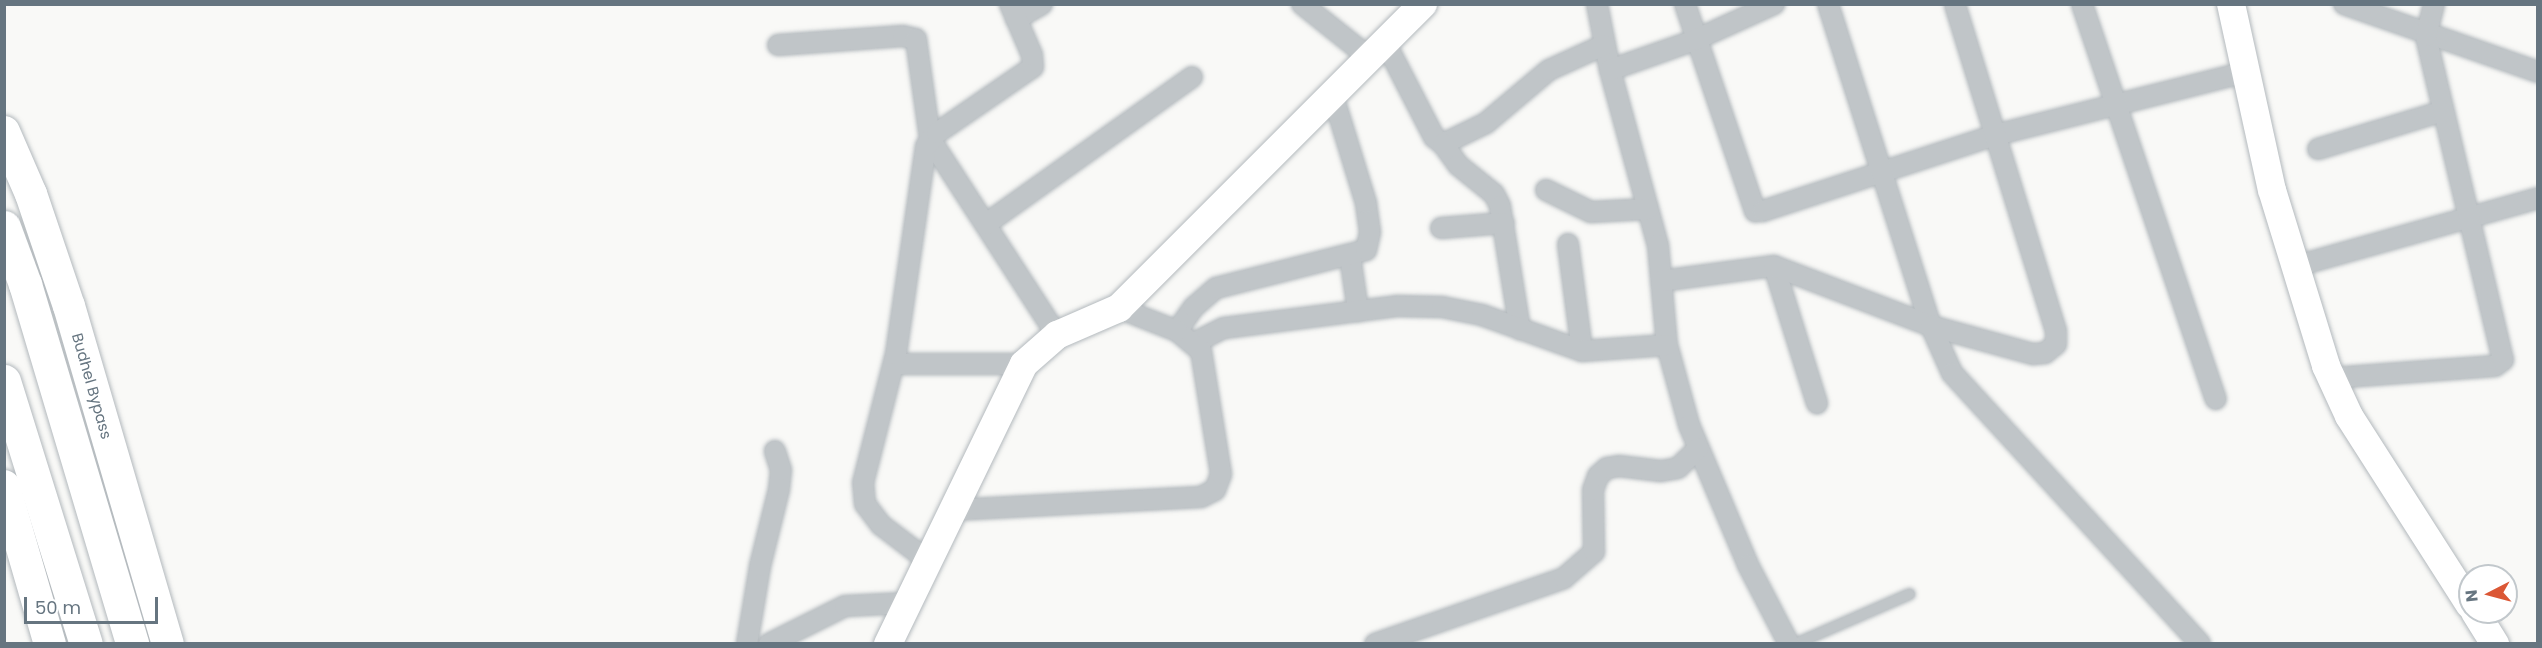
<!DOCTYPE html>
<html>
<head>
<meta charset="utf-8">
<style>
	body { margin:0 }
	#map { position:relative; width:2542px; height:648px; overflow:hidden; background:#f9f9f7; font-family:Poppins,sans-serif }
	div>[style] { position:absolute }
	.roads { filter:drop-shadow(0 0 2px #b3b9bd) drop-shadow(0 0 2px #b3b9bd) }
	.lane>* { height:10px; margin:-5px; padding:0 5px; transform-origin:5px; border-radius:5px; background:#c0c5c8 }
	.street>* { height:20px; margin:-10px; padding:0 10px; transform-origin:10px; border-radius:10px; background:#c0c5c8 }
	.secondary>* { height:28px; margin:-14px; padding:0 14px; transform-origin:14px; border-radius:14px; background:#fff }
	.primary>* { height:32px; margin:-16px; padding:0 16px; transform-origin:16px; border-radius:16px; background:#fff }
	.highway>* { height:33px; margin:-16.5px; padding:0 16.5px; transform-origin:16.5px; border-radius:16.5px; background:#fff }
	span { translate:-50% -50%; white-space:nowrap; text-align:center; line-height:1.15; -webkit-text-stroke:6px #fff; paint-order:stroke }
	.street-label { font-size:15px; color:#667580 }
	.frame { position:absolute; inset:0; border:6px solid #667580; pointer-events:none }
	.north { position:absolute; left:2458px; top:564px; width:60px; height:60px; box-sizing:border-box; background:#fff; border:2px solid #c2c8cc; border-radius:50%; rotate:264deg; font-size:16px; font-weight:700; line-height:24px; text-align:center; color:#667580 }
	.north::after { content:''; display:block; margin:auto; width:21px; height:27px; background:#db5735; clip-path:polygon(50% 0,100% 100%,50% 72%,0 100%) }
	.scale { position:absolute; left:24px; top:597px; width:134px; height:27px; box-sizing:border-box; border:3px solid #667580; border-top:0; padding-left:8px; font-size:18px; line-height:21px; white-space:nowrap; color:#667580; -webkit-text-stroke:4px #fff; paint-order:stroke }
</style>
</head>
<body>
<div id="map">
	<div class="roads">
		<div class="lane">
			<i style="left:1795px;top:644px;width:125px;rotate:-23.5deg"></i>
		</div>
		<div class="street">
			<i style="left:1302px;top:4px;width:88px;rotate:38.6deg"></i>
			<i style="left:1597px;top:4px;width:67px;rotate:78.9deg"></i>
			<i style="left:1610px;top:70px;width:181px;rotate:74.7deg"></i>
			<i style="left:1658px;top:245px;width:100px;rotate:84.9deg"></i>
			<i style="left:1667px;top:345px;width:83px;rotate:74.6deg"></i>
			<i style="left:1689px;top:425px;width:152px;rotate:67.1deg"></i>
			<i style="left:1748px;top:565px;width:89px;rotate:62.6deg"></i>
			<i style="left:1685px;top:4px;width:219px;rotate:71.3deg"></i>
			<i style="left:1755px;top:211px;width:8px"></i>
			<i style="left:1763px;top:211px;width:244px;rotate:-18.1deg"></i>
			<i style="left:1995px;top:135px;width:258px;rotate:-14.1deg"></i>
			<i style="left:1828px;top:4px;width:338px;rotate:72.3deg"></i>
			<i style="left:1931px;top:326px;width:51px;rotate:65.9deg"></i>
			<i style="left:1952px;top:373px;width:367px;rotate:47.5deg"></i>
			<i style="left:2082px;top:4px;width:417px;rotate:71.3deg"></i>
			<i style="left:2344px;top:4px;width:206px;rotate:19.3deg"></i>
			<i style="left:1016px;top:19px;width:30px;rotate:-30deg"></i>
			<i style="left:1386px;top:44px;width:105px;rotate:62.7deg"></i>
			<i style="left:1434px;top:137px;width:11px;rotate:38deg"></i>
			<i style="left:1443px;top:144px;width:48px;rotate:-26deg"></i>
			<i style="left:1486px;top:123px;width:82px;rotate:-40.1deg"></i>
			<i style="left:1549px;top:70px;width:60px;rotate:-24.4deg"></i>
			<i style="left:778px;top:45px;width:125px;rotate:-4.1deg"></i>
			<i style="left:903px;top:36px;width:13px;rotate:13deg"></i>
			<i style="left:916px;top:39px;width:101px;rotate:82deg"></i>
			<i style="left:930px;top:139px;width:234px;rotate:57.1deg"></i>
			<i style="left:1610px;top:70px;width:90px;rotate:-19.4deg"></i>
			<i style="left:1695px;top:40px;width:87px;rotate:-24.5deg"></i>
			<i style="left:1443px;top:144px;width:26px;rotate:54deg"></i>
			<i style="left:1458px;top:165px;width:46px;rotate:38.9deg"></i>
			<i style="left:1494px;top:194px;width:13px;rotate:63deg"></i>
			<i style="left:1500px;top:206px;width:125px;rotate:80.8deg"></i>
			<i style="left:2318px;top:149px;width:131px;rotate:-16.9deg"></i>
			<i style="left:1546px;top:190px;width:50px;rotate:26.1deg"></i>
			<i style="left:1591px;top:212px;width:57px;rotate:-3deg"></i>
			<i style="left:986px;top:224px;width:253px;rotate:-35.5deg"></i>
			<i style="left:1441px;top:228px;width:63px;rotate:-4.5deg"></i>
			<i style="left:1568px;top:244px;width:108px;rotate:82.5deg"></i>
			<i style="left:1350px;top:256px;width:56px;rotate:81.7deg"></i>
			<i style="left:1774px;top:266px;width:144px;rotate:72.6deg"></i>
			<i style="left:2293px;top:267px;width:255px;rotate:-15.7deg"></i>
			<i style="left:1661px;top:281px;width:114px;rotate:-7.6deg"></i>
			<i style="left:1774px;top:266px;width:168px;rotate:20.9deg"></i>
			<i style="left:1931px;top:326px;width:106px;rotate:15.4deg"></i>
			<i style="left:2033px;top:354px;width:12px;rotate:-5deg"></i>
			<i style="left:2045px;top:353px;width:14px;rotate:-39deg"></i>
			<i style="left:2056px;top:344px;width:13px;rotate:-90deg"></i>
			<i style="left:2056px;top:331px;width:342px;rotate:-107.2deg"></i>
			<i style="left:1177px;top:331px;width:29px;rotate:-55deg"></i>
			<i style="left:1194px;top:307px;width:29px;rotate:-41deg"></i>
			<i style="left:1216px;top:288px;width:155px;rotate:-14.2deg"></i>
			<i style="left:1366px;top:250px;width:18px;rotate:-77deg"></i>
			<i style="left:1370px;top:232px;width:29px;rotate:-98deg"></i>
			<i style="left:1366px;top:203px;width:112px;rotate:-107.1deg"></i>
			<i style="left:1196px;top:342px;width:31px;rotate:-27deg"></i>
			<i style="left:1224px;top:328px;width:174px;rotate:-7.2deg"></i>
			<i style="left:1397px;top:306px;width:45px;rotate:1.3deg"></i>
			<i style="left:1442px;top:307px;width:41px;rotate:11.3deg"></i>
			<i style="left:1482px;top:315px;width:106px;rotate:19.8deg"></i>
			<i style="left:1582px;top:351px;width:85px;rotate:-4deg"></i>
			<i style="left:894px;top:364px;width:130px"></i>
			<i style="left:2332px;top:378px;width:163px;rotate:-4.2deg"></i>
			<i style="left:2495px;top:366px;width:10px;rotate:-37deg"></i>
			<i style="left:2503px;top:360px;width:333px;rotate:-103.4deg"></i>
			<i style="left:2426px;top:36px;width:33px;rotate:-76deg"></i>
			<i style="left:953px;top:510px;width:248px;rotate:-3deg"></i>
			<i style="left:1201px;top:497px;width:16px;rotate:-27deg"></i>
			<i style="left:1215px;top:490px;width:17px;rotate:-69deg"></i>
			<i style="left:1221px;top:474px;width:125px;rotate:-99.2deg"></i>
			<i style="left:1201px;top:351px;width:31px;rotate:-140deg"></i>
			<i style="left:1177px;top:331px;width:62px;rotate:-158.4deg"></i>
			<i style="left:927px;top:560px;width:58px;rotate:-142.7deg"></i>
			<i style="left:881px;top:525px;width:26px;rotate:-127deg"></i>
			<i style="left:865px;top:504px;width:21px;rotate:-95deg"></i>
			<i style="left:863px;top:483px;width:133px;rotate:-75.7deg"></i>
			<i style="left:896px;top:354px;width:210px;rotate:-81.8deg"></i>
			<i style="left:926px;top:146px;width:17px;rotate:-50deg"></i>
			<i style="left:937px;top:133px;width:116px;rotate:-34.5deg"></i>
			<i style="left:1033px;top:67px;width:12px;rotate:-95deg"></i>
			<i style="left:1032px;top:55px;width:56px;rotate:-113.3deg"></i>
			<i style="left:747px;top:644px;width:79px;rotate:-80.5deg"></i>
			<i style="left:760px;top:566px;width:79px;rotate:-76.1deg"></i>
			<i style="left:779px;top:489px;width:19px;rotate:-84deg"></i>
			<i style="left:781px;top:470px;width:20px;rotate:-108deg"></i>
			<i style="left:769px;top:644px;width:85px;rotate:-26.6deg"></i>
			<i style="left:845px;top:606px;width:60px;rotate:-2.9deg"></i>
			<i style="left:1375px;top:644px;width:200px;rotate:-19.2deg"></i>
			<i style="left:1564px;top:578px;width:40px;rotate:-41deg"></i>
			<i style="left:1594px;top:552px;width:62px;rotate:-90.9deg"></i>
			<i style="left:1593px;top:490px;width:15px;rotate:-70deg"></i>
			<i style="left:1598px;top:476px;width:12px;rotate:-42deg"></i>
			<i style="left:1607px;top:468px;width:12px;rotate:-9deg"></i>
			<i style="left:1619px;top:466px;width:42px;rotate:6.8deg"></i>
			<i style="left:1661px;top:471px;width:17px;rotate:-10deg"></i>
			<i style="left:1678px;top:468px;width:28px;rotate:-44deg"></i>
		</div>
		<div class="secondary">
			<i style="left:2231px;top:4px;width:190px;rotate:77.6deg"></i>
			<i style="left:2272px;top:190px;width:184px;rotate:72.9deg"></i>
			<i style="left:2326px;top:366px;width:55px;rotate:65.3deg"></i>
			<i style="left:2349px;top:416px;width:224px;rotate:57.4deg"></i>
			<i style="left:2475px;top:612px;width:38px;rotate:58deg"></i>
			<i style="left:888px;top:644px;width:311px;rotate:-64.1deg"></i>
			<i style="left:1024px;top:364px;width:44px;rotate:-41.3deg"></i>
			<i style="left:1057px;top:335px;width:68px;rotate:-23.5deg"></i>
			<i style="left:1119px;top:308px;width:430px;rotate:-45deg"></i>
		</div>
		<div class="primary">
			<i style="left:4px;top:132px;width:68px;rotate:66.5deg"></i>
			<i style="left:31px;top:194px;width:118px;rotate:71.3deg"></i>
			<i style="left:69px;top:306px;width:352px;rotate:73.7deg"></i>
			<i style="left:4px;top:486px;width:165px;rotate:73.8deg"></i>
		</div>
		<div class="highway">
			<i style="left:4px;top:227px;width:61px;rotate:69.8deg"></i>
			<i style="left:25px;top:284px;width:376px;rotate:73.4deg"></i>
			<i style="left:4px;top:381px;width:275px;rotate:72.7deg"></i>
		</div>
	</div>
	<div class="street-label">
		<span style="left:92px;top:386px;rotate:74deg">Budhel Bypass</span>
	</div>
	<div class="frame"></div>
	<div class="north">N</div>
	<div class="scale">50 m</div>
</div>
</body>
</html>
